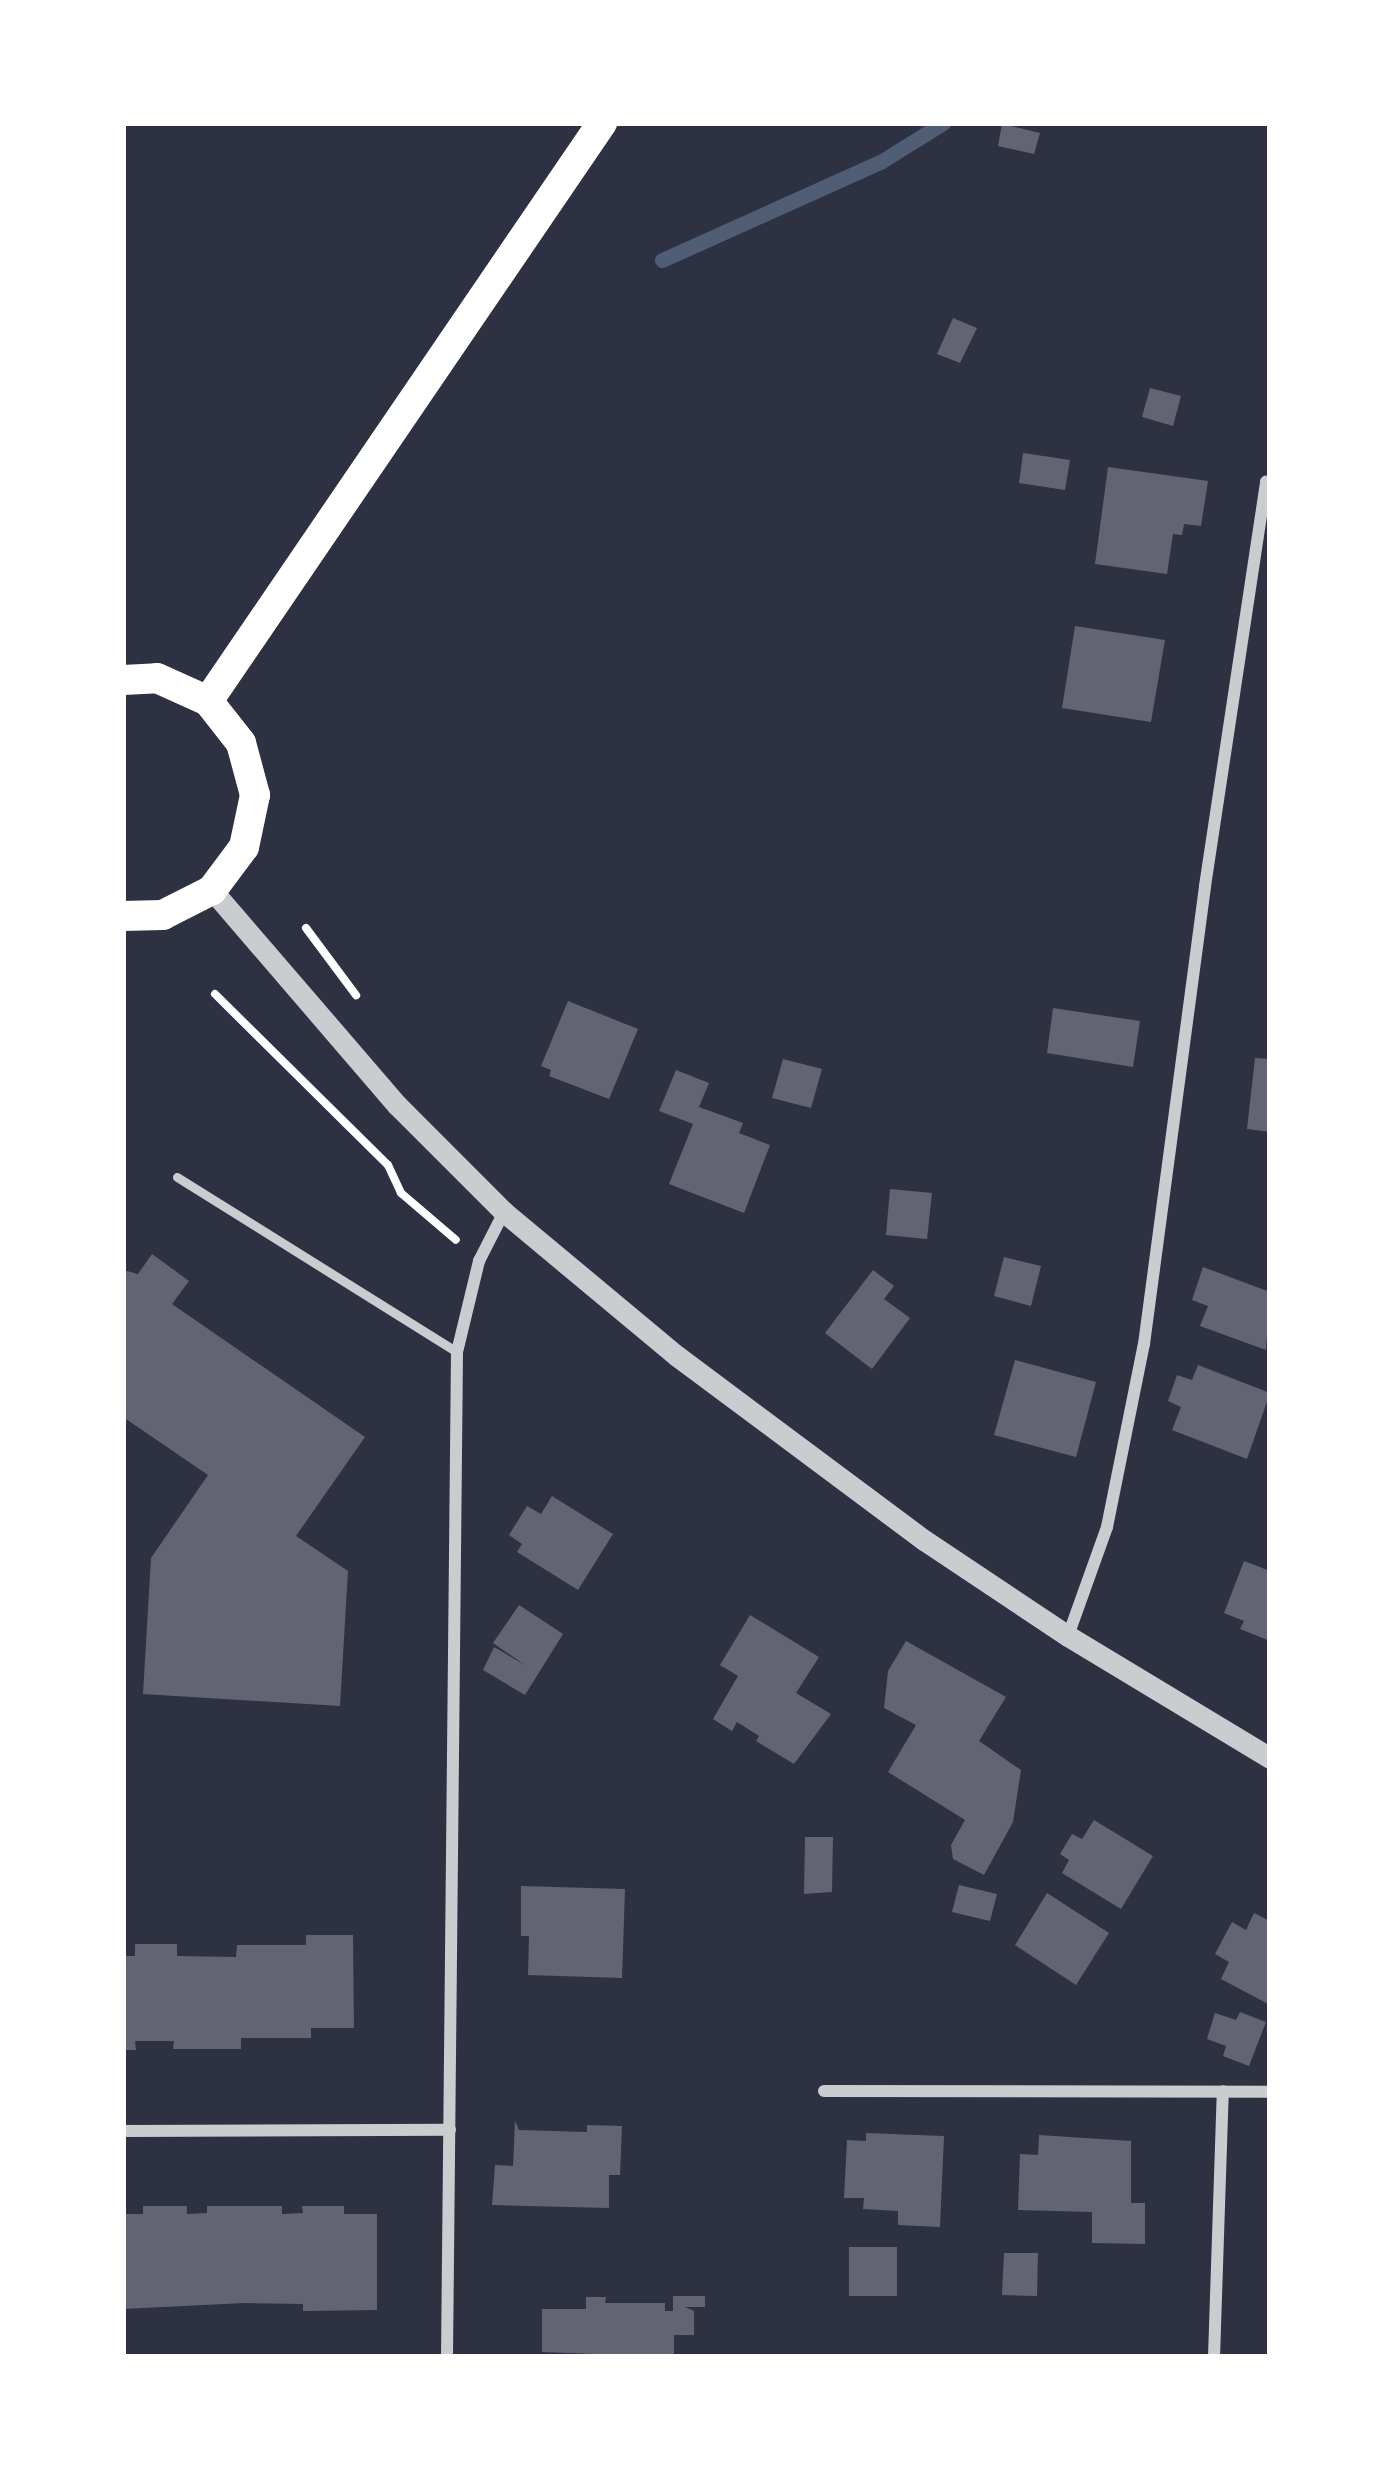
<!DOCTYPE html>
<html>
<head>
<meta charset="utf-8">
<style>
	body { margin:0 }
	#map { position:relative; width:1393px; height:2480px; overflow:hidden; background:#2d3142; font-family:"PT Sans Narrow",sans-serif }
	div>[style] { position:absolute }
	.stream>* { height:15px; margin:-7.5px; padding:0 7.5px; transform-origin:7.5px; border-radius:7.5px; background:#4f5d75 }
	.building>* { inset:0; background:#626471 }
	.path>* { height:8px; margin:-4px; padding:0 4px; transform-origin:4px; border-radius:4px; background:#fff }
	.service>* { height:9px; margin:-4.5px; padding:0 4.5px; transform-origin:4.5px; border-radius:4.5px; background:#caccd0 }
	.minor>* { height:12px; margin:-6px; padding:0 6px; transform-origin:6px; border-radius:6px; background:#caccd0 }
	.tertiary>* { height:21px; margin:-10.5px; padding:0 10.5px; transform-origin:10.5px; border-radius:10.5px; background:#caccd0 }
	.primary>* { height:30px; margin:-15px; padding:0 15px; transform-origin:15px; border-radius:15px; background:#fff }
	span { translate:-50% -50%; white-space:nowrap; text-align:center; line-height:1.15; -webkit-text-stroke:10px #fff; paint-order:stroke }
	.frame { position:absolute; inset:0; border:126px solid #fff; pointer-events:none }
</style>
</head>
<body>
<div id="map">
	<div class="stream">
		<i style="left:662px;top:260px;width:241px;rotate:-24.2deg"></i>
		<i style="left:882px;top:161px;width:72px;rotate:-31.9deg"></i>
	</div>
	<div class="building">
		<i style="clip-path:polygon(1002px 124px,1040px 133px,1034px 154px,998px 146px)"></i>
		<i style="clip-path:polygon(953px 318px,977px 328px,960px 363px,937px 354px)"></i>
		<i style="clip-path:polygon(1150px 388px,1181px 396px,1173px 426px,1142px 417px)"></i>
		<i style="clip-path:polygon(1023px 453px,1070px 460px,1065px 490px,1019px 483px)"></i>
		<i style="clip-path:polygon(1108px 467px,1208px 481px,1201px 526px,1184px 524px,1182px 535px,1173px 534px,1167px 574px,1095px 564px)"></i>
		<i style="clip-path:polygon(1075px 626px,1165px 640px,1151px 722px,1062px 708px)"></i>
		<i style="clip-path:polygon(568px 1001px,638px 1029px,609px 1099px,549px 1076px,551px 1070px,541px 1066px)"></i>
		<i style="clip-path:polygon(1053px 1008px,1140px 1021px,1133px 1067px,1047px 1053px)"></i>
		<i style="clip-path:polygon(1255px 1058px,1270px 1059px,1270px 1132px,1247px 1129px)"></i>
		<i style="clip-path:polygon(783px 1059px,822px 1069px,811px 1108px,772px 1098px)"></i>
		<i style="clip-path:polygon(676px 1070px,709px 1083px,699px 1107px,743px 1123px,739px 1133px,770px 1145px,744px 1213px,669px 1184px,693px 1124px,659px 1111px)"></i>
		<i style="clip-path:polygon(890px 1189px,932px 1193px,927px 1239px,886px 1235px)"></i>
		<i style="clip-path:polygon(152px 1254px,189px 1281px,172px 1304px,365px 1437px,296px 1536px,348px 1571px,340px 1706px,143px 1694px,151px 1558px,208px 1475px,123px 1417px,123px 1270px,138px 1274px)"></i>
		<i style="clip-path:polygon(1004px 1257px,1041px 1266px,1031px 1306px,994px 1296px)"></i>
		<i style="clip-path:polygon(1203px 1267px,1270px 1292px,1266px 1350px,1200px 1326px,1208px 1306px,1192px 1300px)"></i>
		<i style="clip-path:polygon(873px 1270px,894px 1286px,884px 1299px,910px 1318px,872px 1369px,825px 1333px)"></i>
		<i style="clip-path:polygon(1015px 1360px,1096px 1382px,1076px 1457px,994px 1435px)"></i>
		<i style="clip-path:polygon(1198px 1365px,1270px 1393px,1247px 1459px,1172px 1430px,1181px 1407px,1168px 1401px,1177px 1375px,1192px 1380px)"></i>
		<i style="clip-path:polygon(552px 1496px,613px 1534px,578px 1590px,517px 1552px,522px 1544px,509px 1535px,527px 1506px,541px 1514px)"></i>
		<i style="clip-path:polygon(1244px 1561px,1270px 1571px,1270px 1641px,1240px 1629px,1244px 1621px,1224px 1613px)"></i>
		<i style="clip-path:polygon(519px 1605px,563px 1634px,525px 1695px,483px 1670px,494px 1647px,525px 1665px,493px 1643px)"></i>
		<i style="clip-path:polygon(750px 1615px,819px 1657px,796px 1693px,831px 1714px,794px 1764px,756px 1741px,759px 1736px,737px 1722px,732px 1731px,713px 1719px,738px 1676px,720px 1665px)"></i>
		<i style="clip-path:polygon(906px 1641px,1006px 1697px,979px 1741px,1021px 1770px,1013px 1822px,984px 1875px,953px 1859px,951px 1845px,965px 1820px,888px 1772px,916px 1725px,884px 1708px,888px 1671px)"></i>
		<i style="clip-path:polygon(1094px 1820px,1153px 1856px,1121px 1909px,1062px 1873px,1069px 1860px,1060px 1854px,1072px 1834px,1082px 1839px)"></i>
		<i style="clip-path:polygon(805px 1837px,833px 1837px,832px 1892px,804px 1894px)"></i>
		<i style="clip-path:polygon(959px 1885px,997px 1894px,990px 1921px,952px 1912px)"></i>
		<i style="clip-path:polygon(521px 1886px,625px 1889px,622px 1978px,528px 1975px,529px 1936px,521px 1936px)"></i>
		<i style="clip-path:polygon(1047px 1893px,1109px 1933px,1076px 1985px,1015px 1945px)"></i>
		<i style="clip-path:polygon(1254px 1913px,1270px 1921px,1270px 2005px,1221px 1979px,1229px 1962px,1215px 1954px,1232px 1922px,1246px 1930px)"></i>
		<i style="clip-path:polygon(306px 1935px,353px 1935px,354px 2028px,311px 2028px,311px 2038px,241px 2038px,241px 2049px,173px 2049px,174px 2041px,135px 2041px,136px 2050px,123px 2050px,123px 1956px,135px 1956px,135px 1944px,177px 1944px,177px 1956px,236px 1957px,237px 1945px,306px 1945px)"></i>
		<i style="clip-path:polygon(1240px 2012px,1266px 2022px,1249px 2066px,1223px 2056px,1226px 2046px,1207px 2039px,1215px 2013px,1236px 2020px)"></i>
		<i style="clip-path:polygon(515px 2121px,519px 2130px,587px 2132px,587px 2125px,622px 2126px,620px 2175px,609px 2175px,609px 2208px,492px 2205px,495px 2165px,513px 2166px)"></i>
		<i style="clip-path:polygon(866px 2133px,944px 2136px,940px 2227px,898px 2225px,898px 2211px,863px 2209px,864px 2198px,844px 2198px,847px 2140px,866px 2141px)"></i>
		<i style="clip-path:polygon(1039px 2135px,1131px 2141px,1131px 2203px,1145px 2203px,1145px 2244px,1092px 2243px,1092px 2212px,1018px 2210px,1020px 2154px,1038px 2155px)"></i>
		<i style="clip-path:polygon(143px 2206px,187px 2206px,187px 2214px,207px 2213px,207px 2206px,282px 2206px,282px 2214px,303px 2213px,302px 2206px,344px 2206px,344px 2214px,377px 2214px,377px 2310px,303px 2311px,303px 2304px,245px 2303px,123px 2309px,123px 2214px,143px 2214px)"></i>
		<i style="clip-path:polygon(849px 2247px,897px 2247px,897px 2296px,849px 2296px)"></i>
		<i style="clip-path:polygon(1004px 2253px,1038px 2253px,1037px 2296px,1002px 2295px)"></i>
		<i style="clip-path:polygon(673px 2296px,705px 2296px,705px 2307px,685px 2307px,694px 2311px,694px 2335px,674px 2335px,674px 2357px,542px 2352px,542px 2309px,586px 2309px,586px 2297px,606px 2297px,605px 2303px,665px 2303px,665px 2311px,673px 2311px)"></i>
	</div>
	<div class="path">
		<i style="left:306px;top:928px;width:84px;rotate:53.3deg"></i>
		<i style="left:215px;top:994px;width:243px;rotate:44.7deg"></i>
		<i style="left:388px;top:1165px;width:31px;rotate:65deg"></i>
		<i style="left:401px;top:1193px;width:72px;rotate:40.5deg"></i>
	</div>
	<div class="service">
		<i style="left:177px;top:1177px;width:330px;rotate:32deg"></i>
	</div>
	<div class="minor">
		<i style="left:1068px;top:1636px;width:116px;rotate:-70.3deg"></i>
		<i style="left:1107px;top:1527px;width:187px;rotate:-78.6deg"></i>
		<i style="left:1144px;top:1344px;width:462px;rotate:-82.4deg"></i>
		<i style="left:1205px;top:886px;width:409px;rotate:-81.4deg"></i>
		<i style="left:1266px;top:482px;width:4px;rotate:14deg"></i>
		<i style="left:824px;top:2091px;width:446px;rotate:0.1deg"></i>
		<i style="left:123px;top:2131px;width:327px;rotate:-0.2deg"></i>
		<i style="left:447px;top:2357px;width:1005px;rotate:-89.43deg"></i>
		<i style="left:457px;top:1352px;width:94px;rotate:-76.4deg"></i>
		<i style="left:479px;top:1261px;width:55px;rotate:-63deg"></i>
		<i style="left:1214px;top:2357px;width:266px;rotate:-88.1deg"></i>
	</div>
	<div class="tertiary">
		<i style="left:212px;top:890px;width:284px;rotate:49.3deg"></i>
		<i style="left:397px;top:1105px;width:151px;rotate:45deg"></i>
		<i style="left:504px;top:1212px;width:225px;rotate:39.8deg"></i>
		<i style="left:677px;top:1356px;width:308px;rotate:36.7deg"></i>
		<i style="left:924px;top:1540px;width:173px;rotate:33.7deg"></i>
		<i style="left:1068px;top:1636px;width:236px;rotate:31.1deg"></i>
	</div>
	<div class="primary">
		<i style="left:123px;top:680px;width:34px;rotate:-3deg"></i>
		<i style="left:157px;top:678px;width:56px;rotate:24.3deg"></i>
		<i style="left:208px;top:701px;width:53px;rotate:51.8deg"></i>
		<i style="left:241px;top:743px;width:54px;rotate:74.9deg"></i>
		<i style="left:255px;top:795px;width:53px;rotate:101.9deg"></i>
		<i style="left:244px;top:847px;width:54px;rotate:126.7deg"></i>
		<i style="left:212px;top:890px;width:55px;rotate:153deg"></i>
		<i style="left:163px;top:915px;width:40px;rotate:178.6deg"></i>
		<i style="left:208px;top:701px;width:700px;rotate:-55.72deg"></i>
	</div>
	<div class="frame"></div>
</div>
</body>
</html>
